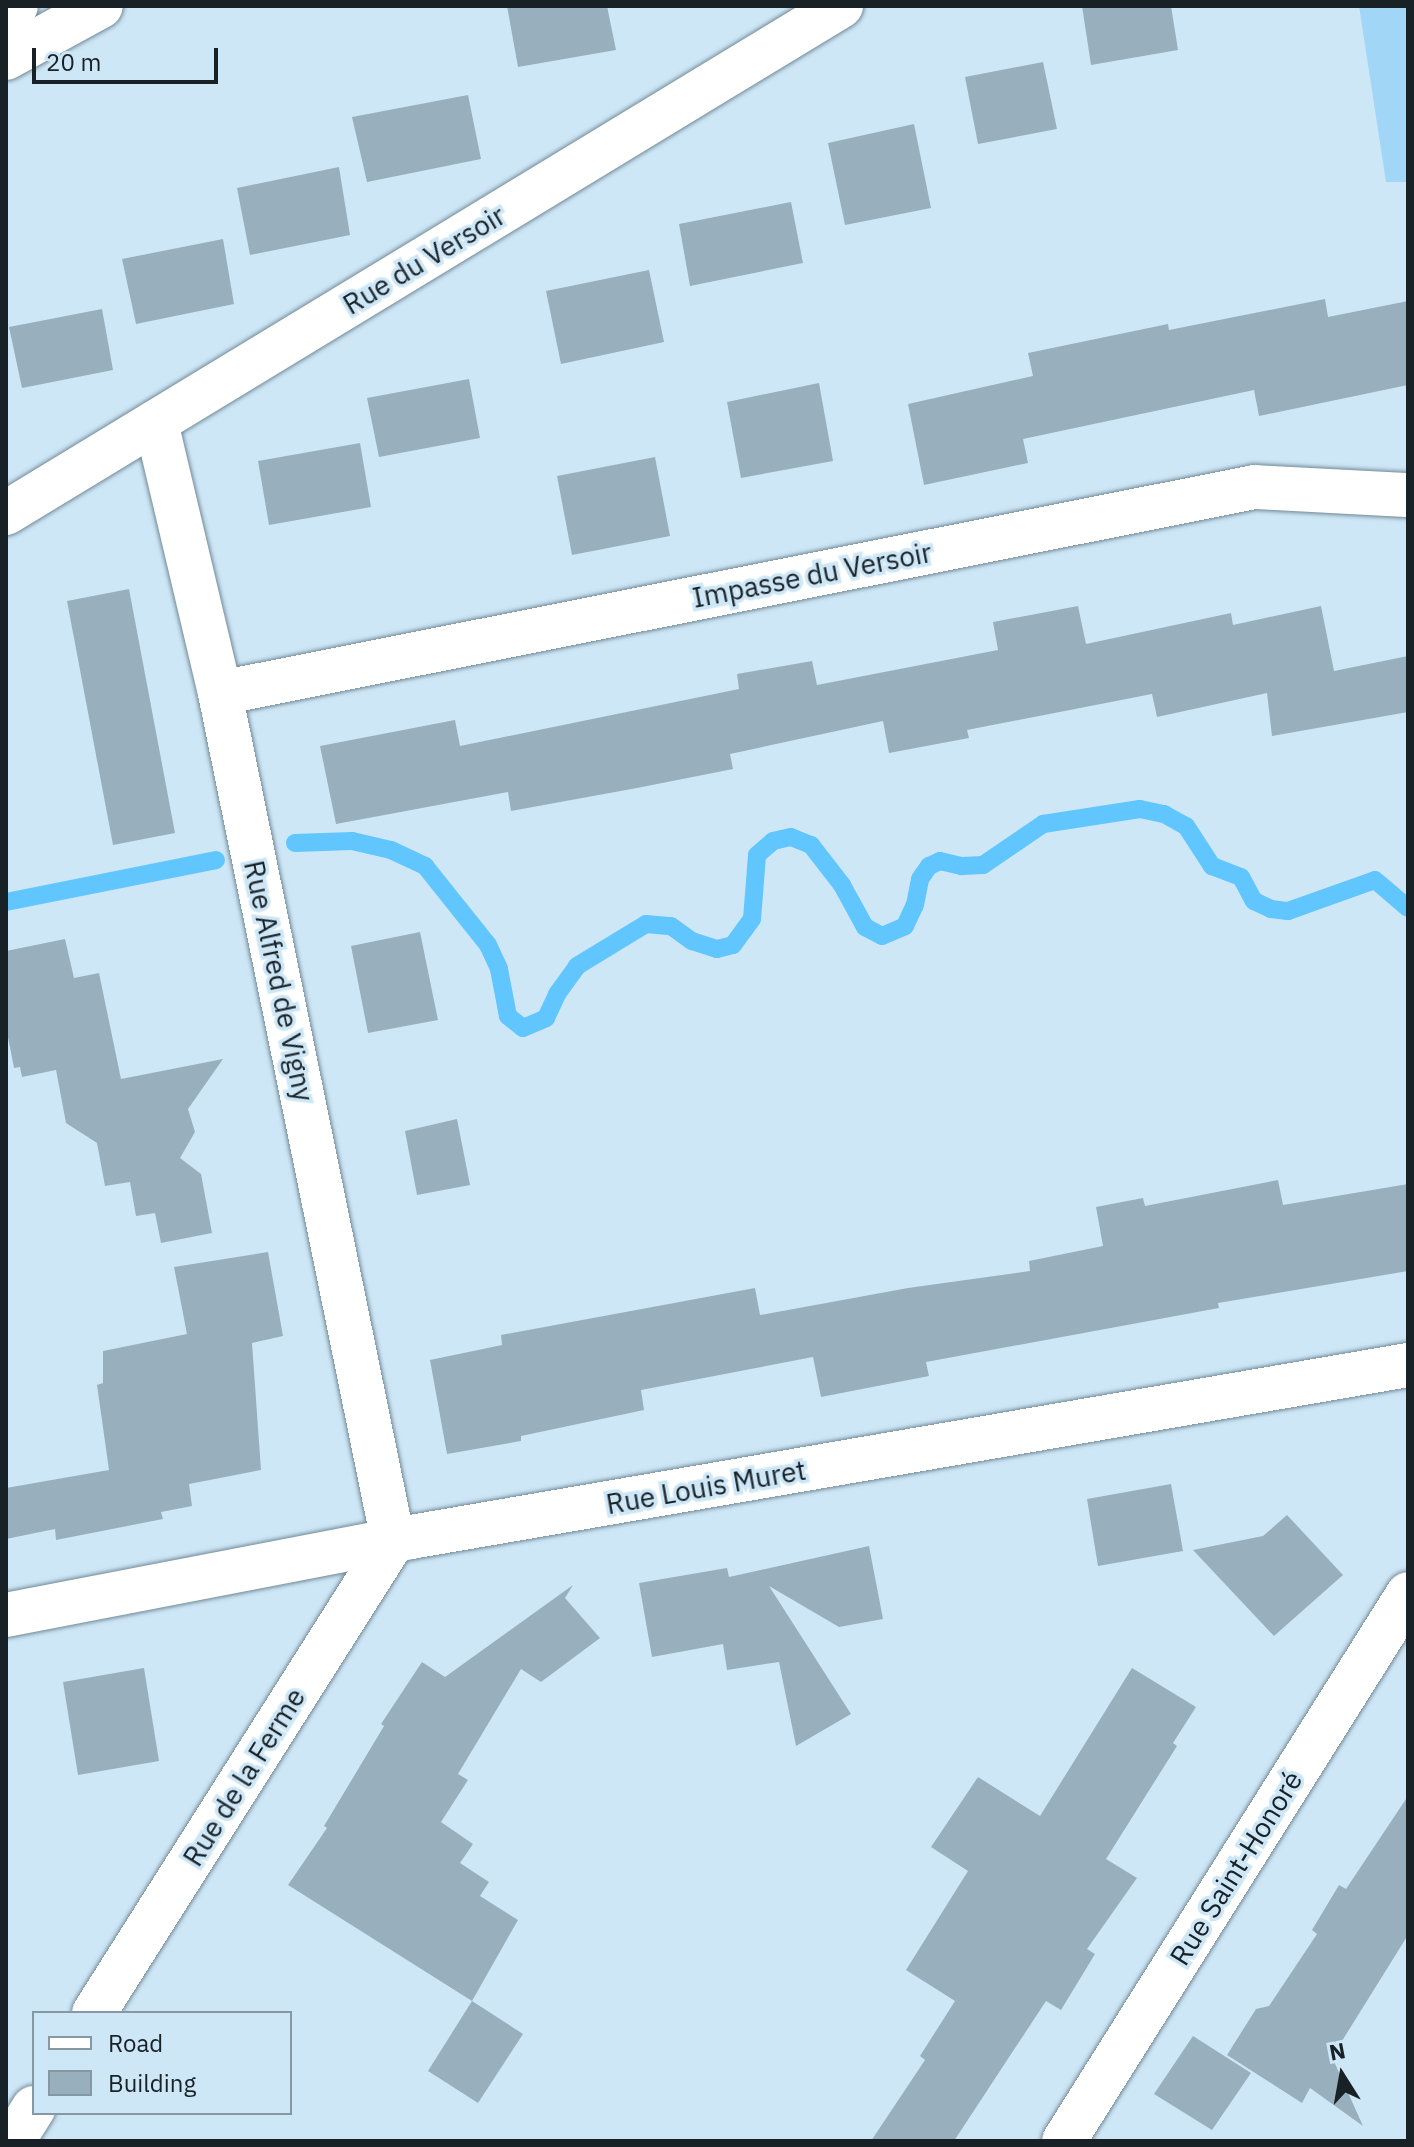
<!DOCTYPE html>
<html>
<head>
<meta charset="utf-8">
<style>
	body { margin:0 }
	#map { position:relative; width:1414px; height:2147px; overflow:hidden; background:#cee7f7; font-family:"IBM Plex Sans",sans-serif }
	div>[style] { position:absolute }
	.green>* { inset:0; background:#a1d6f6 }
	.stream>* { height:18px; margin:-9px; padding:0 9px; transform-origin:9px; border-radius:9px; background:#60c6fd }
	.building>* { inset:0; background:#98b0be }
	.roads { filter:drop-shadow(0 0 2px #728997) drop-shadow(0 0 2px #728997) }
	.minor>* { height:44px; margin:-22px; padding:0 22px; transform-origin:22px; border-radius:22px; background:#fff }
	.secondary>* { height:44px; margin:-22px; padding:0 22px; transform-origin:22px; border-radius:22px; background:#fff }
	span { translate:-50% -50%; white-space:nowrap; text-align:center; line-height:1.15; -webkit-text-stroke:7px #cee7f7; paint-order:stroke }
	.street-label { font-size:28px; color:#182126 }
	.frame { position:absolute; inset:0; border:8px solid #182126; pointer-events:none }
	.legend { position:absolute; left:32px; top:2011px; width:260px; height:104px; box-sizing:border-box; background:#cee7f7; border:2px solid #8598a3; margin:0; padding:10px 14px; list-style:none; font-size:24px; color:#182126 }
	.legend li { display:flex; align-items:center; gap:16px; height:40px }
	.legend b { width:40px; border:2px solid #8598a3 }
	.north { position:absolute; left:1302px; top:2035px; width:80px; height:80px; -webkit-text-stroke:6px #cee7f7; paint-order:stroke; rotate:349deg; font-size:22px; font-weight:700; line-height:32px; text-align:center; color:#182126 }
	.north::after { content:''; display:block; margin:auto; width:28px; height:36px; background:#182126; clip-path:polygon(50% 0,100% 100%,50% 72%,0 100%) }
	.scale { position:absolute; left:32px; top:48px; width:186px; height:36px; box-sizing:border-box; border:4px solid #182126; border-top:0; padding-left:10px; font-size:24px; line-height:28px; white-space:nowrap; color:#182126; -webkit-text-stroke:6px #cee7f7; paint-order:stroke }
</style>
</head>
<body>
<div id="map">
	<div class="green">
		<i style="clip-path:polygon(1359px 6px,1408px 6px,1408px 182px,1386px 182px)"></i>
	</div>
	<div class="stream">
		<i style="left:295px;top:843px;width:57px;rotate:-2deg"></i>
		<i style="left:352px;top:841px;width:40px;rotate:13deg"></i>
		<i style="left:391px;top:850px;width:38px;rotate:25deg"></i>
		<i style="left:425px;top:866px;width:101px;rotate:51.4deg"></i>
		<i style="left:488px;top:945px;width:26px;rotate:65deg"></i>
		<i style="left:499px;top:969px;width:48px;rotate:79.2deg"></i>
		<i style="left:508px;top:1016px;width:19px;rotate:39deg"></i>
		<i style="left:523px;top:1028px;width:25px;rotate:-23deg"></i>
		<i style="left:546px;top:1018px;width:26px;rotate:-65deg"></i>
		<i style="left:557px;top:994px;width:34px;rotate:-54deg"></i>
		<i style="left:577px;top:966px;width:81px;rotate:-31.3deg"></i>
		<i style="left:646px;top:924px;width:25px;rotate:5deg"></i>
		<i style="left:671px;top:926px;width:26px;rotate:36deg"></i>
		<i style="left:692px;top:941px;width:26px;rotate:18deg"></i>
		<i style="left:717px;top:949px;width:16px;rotate:-14deg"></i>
		<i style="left:733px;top:945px;width:32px;rotate:-54deg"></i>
		<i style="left:752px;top:919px;width:64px;rotate:-85.5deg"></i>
		<i style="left:757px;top:855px;width:21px;rotate:-41deg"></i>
		<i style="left:773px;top:841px;width:18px;rotate:-13deg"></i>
		<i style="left:791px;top:837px;width:22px;rotate:22deg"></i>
		<i style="left:811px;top:845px;width:51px;rotate:52.2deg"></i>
		<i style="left:842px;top:885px;width:48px;rotate:61.3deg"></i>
		<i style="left:865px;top:927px;width:19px;rotate:28deg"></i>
		<i style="left:882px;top:936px;width:25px;rotate:-23deg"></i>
		<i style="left:905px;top:926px;width:23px;rotate:-65deg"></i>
		<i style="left:915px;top:905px;width:26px;rotate:-79deg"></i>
		<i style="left:920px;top:879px;width:16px;rotate:-55deg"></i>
		<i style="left:929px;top:866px;width:12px;rotate:-24deg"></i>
		<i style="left:940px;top:861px;width:23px;rotate:13deg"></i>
		<i style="left:962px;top:866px;width:21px;rotate:-3deg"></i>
		<i style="left:983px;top:865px;width:73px;rotate:-34.3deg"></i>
		<i style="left:1043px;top:824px;width:98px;rotate:-8.8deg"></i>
		<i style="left:1140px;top:809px;width:25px;rotate:12deg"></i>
		<i style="left:1164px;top:814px;width:25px;rotate:29deg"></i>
		<i style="left:1186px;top:826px;width:48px;rotate:57deg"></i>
		<i style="left:1212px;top:866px;width:31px;rotate:21deg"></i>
		<i style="left:1241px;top:877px;width:27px;rotate:62deg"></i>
		<i style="left:1254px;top:901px;width:19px;rotate:25deg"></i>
		<i style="left:1271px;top:909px;width:17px;rotate:7deg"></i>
		<i style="left:1288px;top:911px;width:92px;rotate:-19.6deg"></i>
		<i style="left:1375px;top:880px;width:43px;rotate:40.3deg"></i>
		<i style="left:6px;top:902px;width:214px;rotate:-11.3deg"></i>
	</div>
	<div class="building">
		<i style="clip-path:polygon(507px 6px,607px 6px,616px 50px,518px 67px)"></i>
		<i style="clip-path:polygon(1082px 6px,1171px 6px,1178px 50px,1091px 65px)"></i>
		<i style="clip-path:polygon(1043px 62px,1057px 129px,978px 144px,965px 77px)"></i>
		<i style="clip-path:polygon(468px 95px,481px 159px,367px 182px,352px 117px)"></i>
		<i style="clip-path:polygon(914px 124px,931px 208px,845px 225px,828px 143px)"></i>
		<i style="clip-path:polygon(339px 167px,350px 235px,250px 255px,237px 188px)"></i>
		<i style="clip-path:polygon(791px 202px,803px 263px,690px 286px,679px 224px)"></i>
		<i style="clip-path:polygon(223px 239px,234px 304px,136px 324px,122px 259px)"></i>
		<i style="clip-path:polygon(649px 270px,664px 342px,561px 364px,546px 291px)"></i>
		<i style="clip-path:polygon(1325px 299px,1328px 317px,1408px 301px,1408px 385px,1259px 416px,1254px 390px,1023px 439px,1028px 463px,924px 485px,908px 404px,1033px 376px,1028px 353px,1168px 324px,1169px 330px)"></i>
		<i style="clip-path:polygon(102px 309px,113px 370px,22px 388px,9px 327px)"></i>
		<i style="clip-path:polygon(469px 379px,480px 438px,379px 457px,367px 398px)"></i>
		<i style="clip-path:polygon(819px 383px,833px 461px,741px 478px,727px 402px)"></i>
		<i style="clip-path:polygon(360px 443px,371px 507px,269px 525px,258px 461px)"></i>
		<i style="clip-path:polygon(655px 457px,670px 536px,572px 555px,557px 476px)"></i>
		<i style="clip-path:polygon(129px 589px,175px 833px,113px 845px,67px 601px)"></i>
		<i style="clip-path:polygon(1078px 606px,1086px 644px,1231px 613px,1233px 625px,1321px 606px,1334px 671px,1408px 656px,1408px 712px,1272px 736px,1267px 693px,1157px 717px,1152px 694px,967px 730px,969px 738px,889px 753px,883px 721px,730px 754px,733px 769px,637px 788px,511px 811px,508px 792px,336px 824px,320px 746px,455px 720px,460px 746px,739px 689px,737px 674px,812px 661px,817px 685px,998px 650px,993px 622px)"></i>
		<i style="clip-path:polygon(420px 932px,438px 1020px,368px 1033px,351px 946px)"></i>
		<i style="clip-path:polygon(65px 939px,74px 978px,99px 973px,121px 1079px,223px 1059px,188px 1109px,195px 1132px,180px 1158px,201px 1174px,212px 1233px,161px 1243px,155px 1213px,136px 1216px,130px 1182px,105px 1186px,97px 1143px,66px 1123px,56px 1070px,22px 1077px,20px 1067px,14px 1068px,6px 1027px,6px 951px)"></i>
		<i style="clip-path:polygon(457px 1119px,470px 1185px,417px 1195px,405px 1131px)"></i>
		<i style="clip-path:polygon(1278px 1180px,1283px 1205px,1408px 1184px,1408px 1271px,1218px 1303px,1219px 1308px,926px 1362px,929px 1376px,821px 1397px,813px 1357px,641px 1390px,644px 1410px,521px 1436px,521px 1441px,447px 1454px,430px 1360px,502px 1345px,501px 1335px,755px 1288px,760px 1315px,908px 1288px,1030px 1271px,1029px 1261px,1103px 1246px,1096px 1207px,1143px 1198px,1145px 1206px)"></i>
		<i style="clip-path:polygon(268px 1252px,283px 1336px,252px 1343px,261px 1470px,189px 1484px,192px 1506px,161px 1512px,163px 1519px,56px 1540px,55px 1529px,6px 1539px,6px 1488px,109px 1470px,97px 1385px,103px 1383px,103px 1351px,187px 1334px,174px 1267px)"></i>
		<i style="clip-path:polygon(1171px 1484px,1183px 1551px,1098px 1566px,1087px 1499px)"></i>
		<i style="clip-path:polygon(1287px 1515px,1343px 1575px,1274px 1636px,1193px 1550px,1263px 1536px)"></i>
		<i style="clip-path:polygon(869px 1546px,883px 1619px,839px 1627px,769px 1586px,851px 1714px,796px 1746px,779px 1662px,727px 1670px,723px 1644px,652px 1657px,639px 1583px,727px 1568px,729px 1577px)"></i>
		<i style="clip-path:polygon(573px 1585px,565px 1598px,600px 1638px,541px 1682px,521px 1669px,458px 1774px,468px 1780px,441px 1822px,473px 1844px,460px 1863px,489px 1882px,480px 1896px,518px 1920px,472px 2001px,288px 1885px,327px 1828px,324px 1826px,384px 1726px,381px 1724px,422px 1662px,445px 1677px)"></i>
		<i style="clip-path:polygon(144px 1668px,159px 1761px,78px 1775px,63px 1682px)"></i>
		<i style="clip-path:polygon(1132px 1668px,1196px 1707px,1173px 1743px,1177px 1746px,1106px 1859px,1137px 1878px,1087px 1949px,1095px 1954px,1061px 2010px,1046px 2001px,954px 2141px,871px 2141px,925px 2060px,920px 2056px,955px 2001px,906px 1970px,968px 1871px,931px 1847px,978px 1777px,1040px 1816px)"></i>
		<i style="clip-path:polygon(1408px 1796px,1408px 1935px,1332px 2057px,1363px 2126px,1310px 2088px,1302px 2103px,1227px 2055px,1256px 2009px,1269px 2006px,1317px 1934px,1312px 1930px,1339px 1885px,1346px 1889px)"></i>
		<i style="clip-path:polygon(472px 2001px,523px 2034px,478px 2103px,428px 2071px)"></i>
		<i style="clip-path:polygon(1193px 2036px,1251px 2073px,1212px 2130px,1154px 2094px)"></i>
	</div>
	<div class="roads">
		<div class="minor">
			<i style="left:6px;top:513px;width:977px;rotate:-31.27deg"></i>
			<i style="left:220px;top:693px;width:1055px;rotate:-11.26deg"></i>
			<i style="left:1255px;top:487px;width:153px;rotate:3deg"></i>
			<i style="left:6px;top:1615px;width:412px;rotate:-10.9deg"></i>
			<i style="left:411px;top:1537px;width:1012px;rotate:-9.79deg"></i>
			<i style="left:94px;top:2013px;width:559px;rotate:-57.65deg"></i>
			<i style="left:393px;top:1541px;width:865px;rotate:-101.53deg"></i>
			<i style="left:220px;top:693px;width:278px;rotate:-103.3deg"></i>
			<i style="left:13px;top:2141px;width:39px;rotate:-58deg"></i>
			<i style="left:1064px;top:2141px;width:646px;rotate:-57.83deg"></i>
		</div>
		<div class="secondary">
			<i style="left:6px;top:13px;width:12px;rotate:-35deg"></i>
			<i style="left:6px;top:58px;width:108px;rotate:-28.7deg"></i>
		</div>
	</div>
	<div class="street-label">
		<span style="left:424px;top:260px;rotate:-31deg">Rue du Versoir</span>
		<span style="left:812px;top:575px;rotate:-11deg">Impasse du Versoir</span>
		<span style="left:279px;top:981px;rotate:78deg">Rue Alfred de Vigny</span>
		<span style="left:706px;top:1487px;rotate:-10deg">Rue Louis Muret</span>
		<span style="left:244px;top:1777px;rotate:-58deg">Rue de la Ferme</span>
		<span style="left:1236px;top:1868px;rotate:-58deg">Rue Saint-Honoré</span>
	</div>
	<div class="frame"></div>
	<ul class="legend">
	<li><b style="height:10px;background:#fff"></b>Road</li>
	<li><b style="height:22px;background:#98b0be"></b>Building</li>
	</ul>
	<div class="north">N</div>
	<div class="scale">20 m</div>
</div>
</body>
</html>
